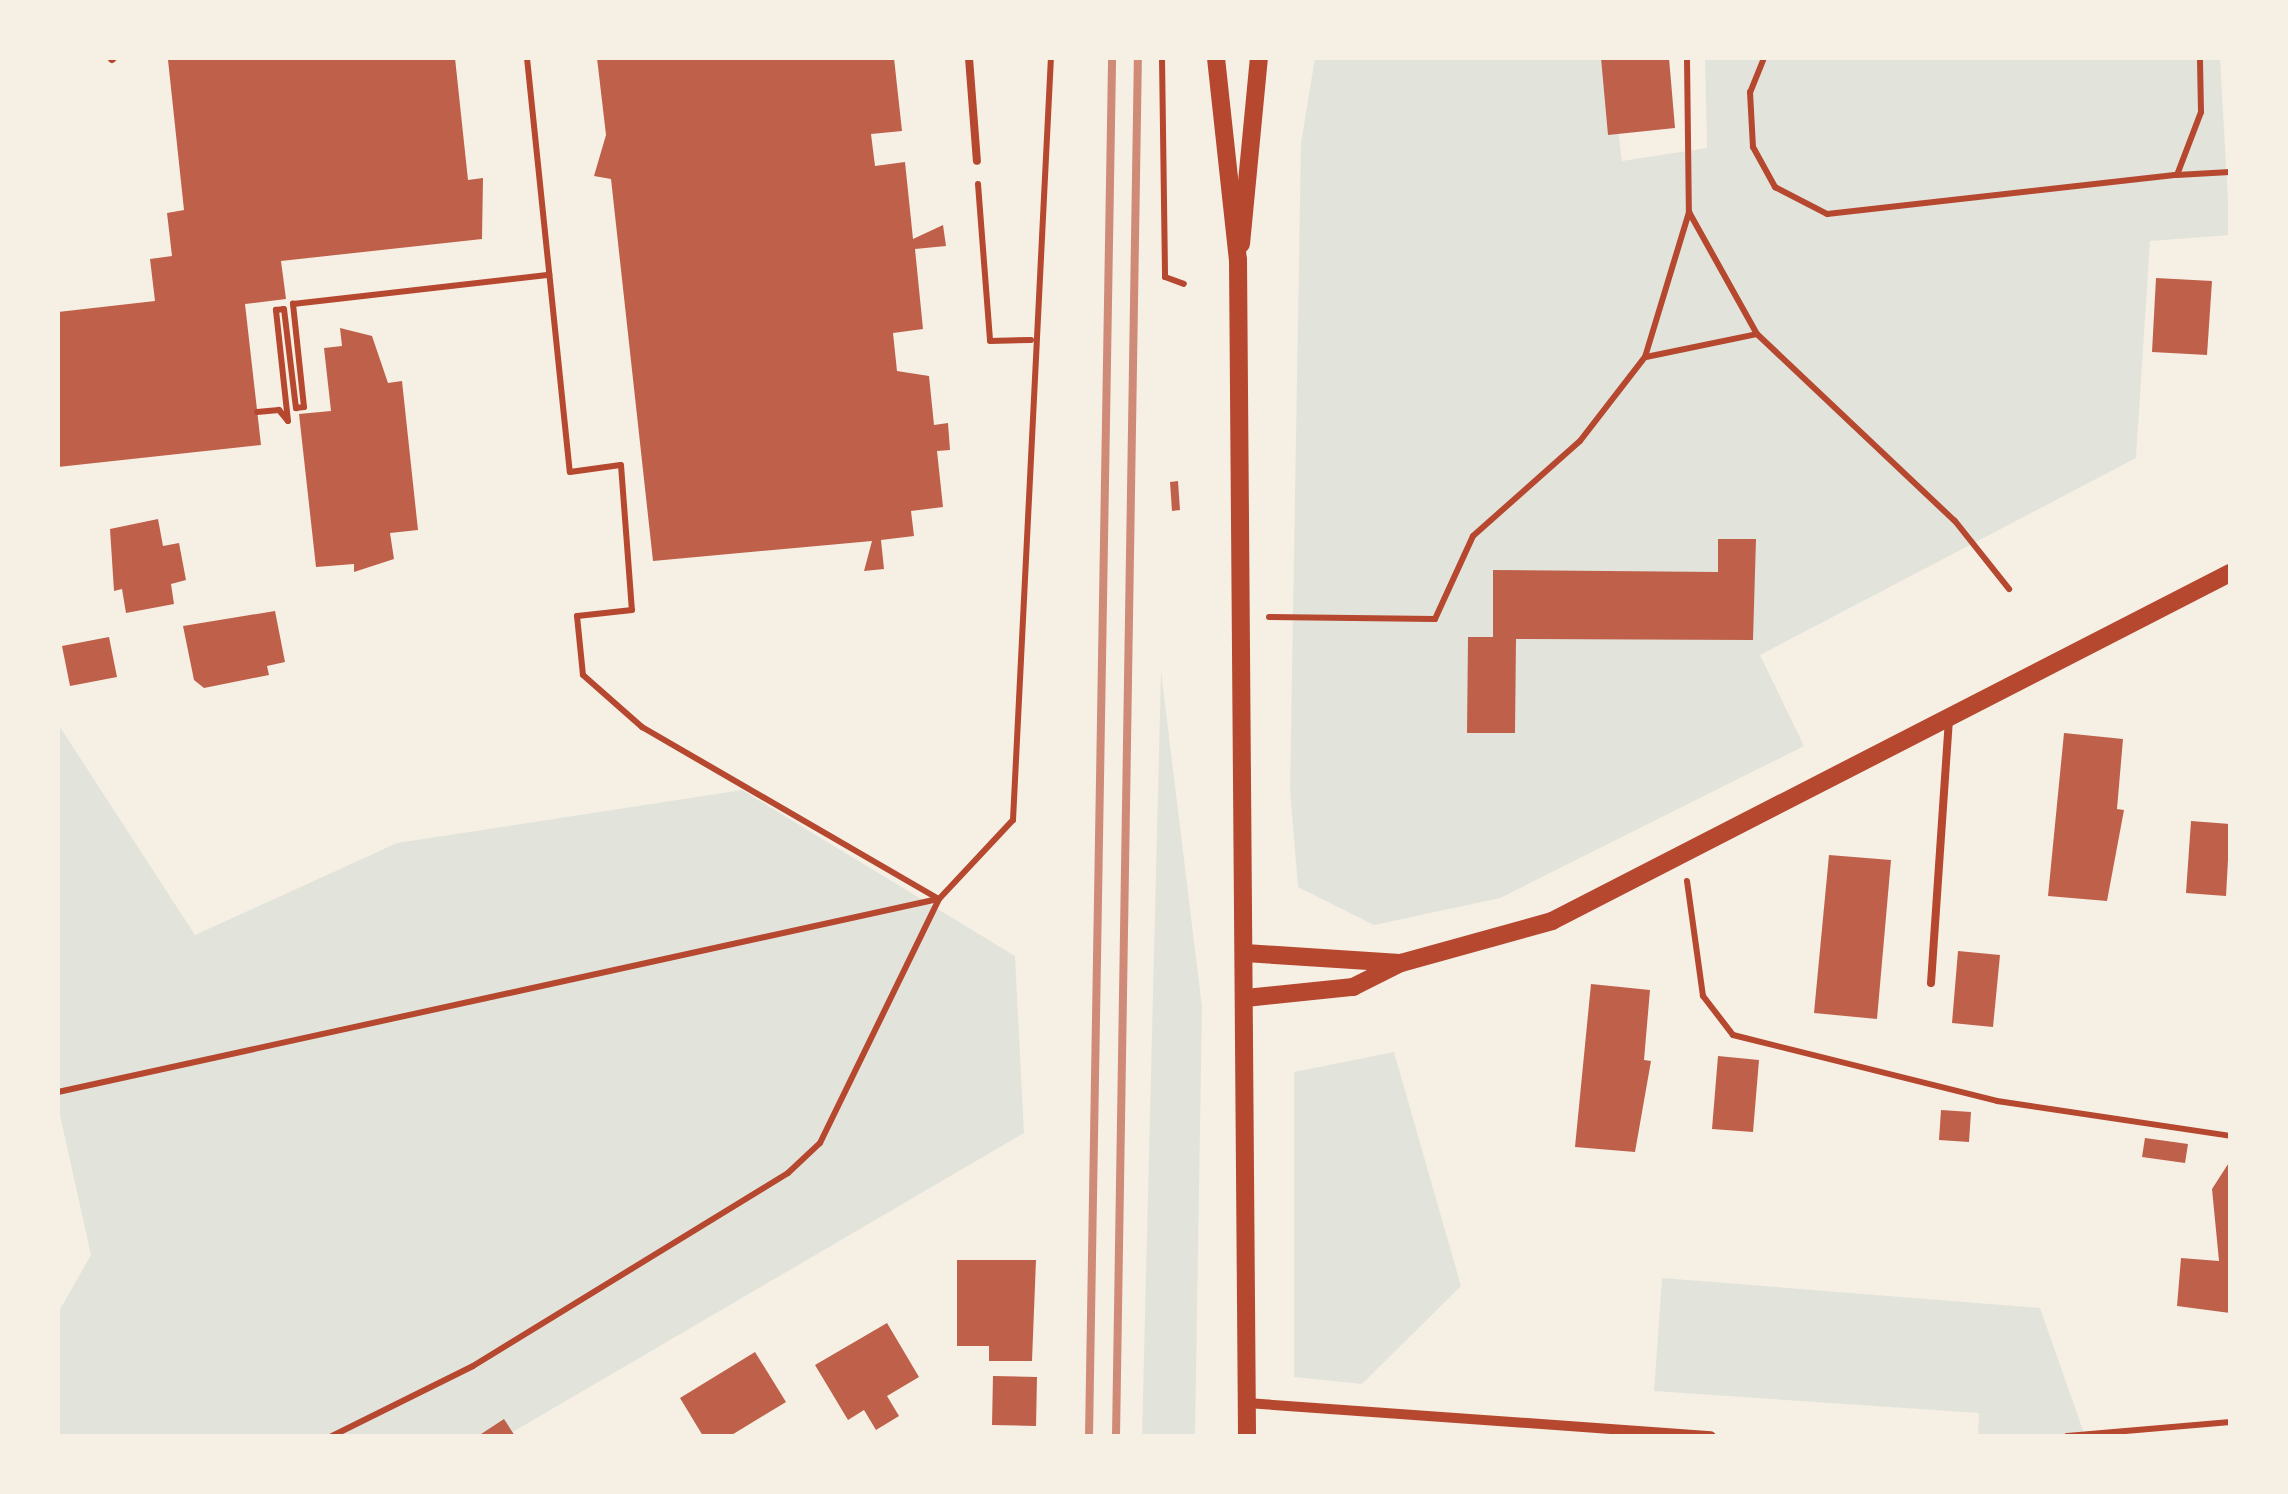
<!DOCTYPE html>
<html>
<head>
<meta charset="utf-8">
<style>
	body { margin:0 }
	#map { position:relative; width:2288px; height:1494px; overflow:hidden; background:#f6efe4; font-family:Arial,sans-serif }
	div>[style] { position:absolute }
	.green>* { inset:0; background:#e2e4dc }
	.building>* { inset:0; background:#bf614a }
	.path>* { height:6px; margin:-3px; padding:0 3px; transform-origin:3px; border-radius:3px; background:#b5482f }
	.service>* { height:8px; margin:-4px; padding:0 4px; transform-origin:4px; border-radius:4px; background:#b5482f }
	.minor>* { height:10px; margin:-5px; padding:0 5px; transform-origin:5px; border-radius:5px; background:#b5482f }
	.tertiary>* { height:18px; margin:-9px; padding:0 9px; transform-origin:9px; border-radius:9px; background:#b5482f }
	.rail>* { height:8px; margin:-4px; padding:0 4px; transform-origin:4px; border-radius:4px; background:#cf8b77 }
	span { translate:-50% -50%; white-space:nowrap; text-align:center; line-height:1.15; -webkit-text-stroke:8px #f6efe4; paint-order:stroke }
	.frame { position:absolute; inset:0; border:60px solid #f6efe4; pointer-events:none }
</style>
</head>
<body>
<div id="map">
	<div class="green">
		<i style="clip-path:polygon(1315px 58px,1609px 58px,1622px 161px,1707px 148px,1705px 58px,2220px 58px,2230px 235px,2150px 241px,2136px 458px,1760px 655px,1804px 746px,1500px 898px,1374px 925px,1298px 887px,1290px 790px,1301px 143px)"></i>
		<i style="clip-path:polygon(1161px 671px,1202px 1007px,1195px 1436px,1142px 1436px)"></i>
		<i style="clip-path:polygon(58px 724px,195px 935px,397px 843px,742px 790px,1015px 956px,1024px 1133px,506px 1436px,58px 1436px,58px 1313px,91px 1255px,58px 1106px)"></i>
		<i style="clip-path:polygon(1394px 1052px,1461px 1286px,1362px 1384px,1294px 1377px,1294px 1072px)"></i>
		<i style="clip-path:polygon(1662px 1278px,2040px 1308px,2085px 1436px,1978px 1436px,1979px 1413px,1654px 1391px)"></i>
	</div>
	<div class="building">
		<i style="clip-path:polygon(455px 58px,468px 180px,483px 178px,482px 239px,281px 261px,286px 299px,245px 304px,261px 445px,58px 467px,58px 312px,155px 301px,150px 259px,172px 256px,167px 213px,184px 210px,168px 60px)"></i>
		<i style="clip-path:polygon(597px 58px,894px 58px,902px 131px,871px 134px,875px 166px,905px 162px,913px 239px,943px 225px,946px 246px,915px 249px,923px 329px,893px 333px,897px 371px,929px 376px,934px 425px,948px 423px,950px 450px,937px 451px,943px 507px,911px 511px,914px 536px,881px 540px,884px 569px,864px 571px,872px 541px,653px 561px,611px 179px,594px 176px,606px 135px)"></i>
		<i style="clip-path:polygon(1601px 58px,1669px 58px,1675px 128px,1608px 135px)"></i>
		<i style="clip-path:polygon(2156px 278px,2212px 281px,2207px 355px,2152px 352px)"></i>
		<i style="clip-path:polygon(340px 328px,372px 336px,388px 383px,402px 381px,418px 530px,390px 533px,394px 559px,354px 572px,354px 564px,316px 567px,299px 414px,331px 411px,324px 348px,342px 346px)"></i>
		<i style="clip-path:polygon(1178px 481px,1180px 510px,1172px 511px,1170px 482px)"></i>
		<i style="clip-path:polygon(158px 519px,163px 546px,179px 543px,186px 580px,171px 584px,174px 604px,126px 613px,122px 589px,114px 591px,110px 529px)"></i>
		<i style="clip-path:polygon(1718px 539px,1756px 539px,1753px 640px,1516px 639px,1515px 733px,1467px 733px,1468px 637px,1493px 637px,1493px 570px,1718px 572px)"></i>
		<i style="clip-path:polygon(275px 611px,285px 662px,267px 666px,269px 675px,204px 688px,194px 680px,183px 626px)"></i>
		<i style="clip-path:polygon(109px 637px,117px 677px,70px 686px,62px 646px)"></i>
		<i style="clip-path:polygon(2064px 733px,2123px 739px,2117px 809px,2124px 810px,2107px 901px,2048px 896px)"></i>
		<i style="clip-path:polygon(2191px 821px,2230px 824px,2226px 896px,2186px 893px)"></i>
		<i style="clip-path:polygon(1829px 855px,1891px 860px,1877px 1019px,1814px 1013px)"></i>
		<i style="clip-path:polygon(1958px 951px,2000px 955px,1993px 1027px,1952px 1023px)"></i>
		<i style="clip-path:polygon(1591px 984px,1650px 990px,1644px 1060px,1651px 1061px,1635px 1152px,1575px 1147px)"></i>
		<i style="clip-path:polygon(1718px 1056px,1759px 1060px,1753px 1132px,1712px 1129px)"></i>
		<i style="clip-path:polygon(1941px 1110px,1971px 1112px,1969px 1142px,1939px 1140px)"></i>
		<i style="clip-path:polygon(2145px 1138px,2188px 1144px,2185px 1163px,2142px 1157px)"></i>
		<i style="clip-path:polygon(2230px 1161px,2230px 1313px,2177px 1306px,2181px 1258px,2219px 1261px,2212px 1189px)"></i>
		<i style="clip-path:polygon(957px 1260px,1036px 1260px,1032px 1361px,989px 1361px,989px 1346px,957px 1346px)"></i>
		<i style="clip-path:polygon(887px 1323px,919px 1377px,887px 1396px,899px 1416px,876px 1430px,864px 1410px,848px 1420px,815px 1365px)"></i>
		<i style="clip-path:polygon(755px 1352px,786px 1402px,730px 1436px,703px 1436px,680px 1398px)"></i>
		<i style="clip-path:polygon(993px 1376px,1037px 1377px,1036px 1426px,992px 1425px)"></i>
		<i style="clip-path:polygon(504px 1419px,515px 1436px,478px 1436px)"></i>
	</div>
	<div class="path">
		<i style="left:527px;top:58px;width:416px;rotate:84.1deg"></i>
		<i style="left:570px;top:472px;width:51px;rotate:-7.8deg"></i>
		<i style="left:621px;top:465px;width:145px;rotate:85.7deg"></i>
		<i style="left:632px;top:610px;width:55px;rotate:173.8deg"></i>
		<i style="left:577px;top:616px;width:59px;rotate:84.2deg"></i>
		<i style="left:583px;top:675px;width:79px;rotate:41.4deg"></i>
		<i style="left:642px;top:727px;width:343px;rotate:30.1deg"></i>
		<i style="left:1162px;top:58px;width:219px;rotate:89.2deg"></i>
		<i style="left:1165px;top:277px;width:20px;rotate:20deg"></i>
		<i style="left:1687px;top:58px;width:154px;rotate:89.3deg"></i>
		<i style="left:1689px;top:212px;width:140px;rotate:60.9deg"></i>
		<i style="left:1757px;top:334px;width:272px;rotate:43.4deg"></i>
		<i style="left:1955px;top:521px;width:87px;rotate:51.5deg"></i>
		<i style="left:1764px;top:58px;width:37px;rotate:112deg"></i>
		<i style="left:1750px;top:92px;width:55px;rotate:86.9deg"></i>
		<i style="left:1753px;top:147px;width:46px;rotate:61.2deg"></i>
		<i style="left:1775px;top:187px;width:59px;rotate:27.4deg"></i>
		<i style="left:1827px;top:214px;width:352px;rotate:-6.4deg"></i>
		<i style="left:2177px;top:175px;width:67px;rotate:-69.1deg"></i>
		<i style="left:2201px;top:112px;width:54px;rotate:-91.1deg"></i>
		<i style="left:2177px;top:175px;width:53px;rotate:-3.2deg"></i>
		<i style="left:978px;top:184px;width:157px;rotate:85.6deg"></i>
		<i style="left:990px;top:341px;width:41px;rotate:-1.4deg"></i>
		<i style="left:1646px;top:357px;width:113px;rotate:-11.7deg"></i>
		<i style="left:257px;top:412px;width:22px;rotate:-5deg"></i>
		<i style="left:279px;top:410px;width:14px;rotate:51deg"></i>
		<i style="left:288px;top:421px;width:112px;rotate:-96.2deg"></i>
		<i style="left:276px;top:310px;width:8px;rotate:-7deg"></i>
		<i style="left:284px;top:309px;width:100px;rotate:83.1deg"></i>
		<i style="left:296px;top:408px;width:8px;rotate:-7deg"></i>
		<i style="left:304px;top:407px;width:104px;rotate:-96.1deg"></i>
		<i style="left:293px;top:304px;width:258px;rotate:-6.5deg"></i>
		<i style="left:1269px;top:617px;width:166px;rotate:0.7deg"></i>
		<i style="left:1435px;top:619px;width:91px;rotate:-65.4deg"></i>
		<i style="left:1473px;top:536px;width:143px;rotate:-41.6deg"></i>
		<i style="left:1580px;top:441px;width:106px;rotate:-52.3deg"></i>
		<i style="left:1645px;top:357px;width:152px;rotate:-73.1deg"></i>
		<i style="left:1687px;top:881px;width:116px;rotate:82.1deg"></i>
		<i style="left:1703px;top:996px;width:49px;rotate:52.4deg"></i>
		<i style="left:1733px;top:1035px;width:272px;rotate:14deg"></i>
		<i style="left:1997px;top:1101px;width:236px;rotate:8.5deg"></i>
		<i style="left:58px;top:1092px;width:901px;rotate:-12.37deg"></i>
		<i style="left:332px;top:1436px;width:157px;rotate:-26.4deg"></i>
		<i style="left:473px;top:1366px;width:369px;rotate:-31.5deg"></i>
		<i style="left:788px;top:1173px;width:44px;rotate:-43.2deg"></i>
		<i style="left:820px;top:1143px;width:271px;rotate:-64deg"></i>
		<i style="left:939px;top:899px;width:108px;rotate:-46.9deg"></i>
		<i style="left:1013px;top:820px;width:763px;rotate:-87.15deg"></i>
		<i style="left:2067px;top:1436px;width:164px;rotate:-4.9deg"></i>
	</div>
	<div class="service">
		<i style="left:969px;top:58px;width:103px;rotate:85.6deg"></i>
		<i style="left:112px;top:59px;width:1px;rotate:-45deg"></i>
		<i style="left:1931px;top:983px;width:264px;rotate:-86.1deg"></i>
	</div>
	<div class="minor">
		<i style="left:1247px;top:1403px;width:465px;rotate:4.1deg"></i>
	</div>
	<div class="tertiary">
		<i style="left:1216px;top:58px;width:203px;rotate:83.8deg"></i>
		<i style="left:1238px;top:260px;width:1176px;rotate:89.56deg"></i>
		<i style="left:1241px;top:244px;width:187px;rotate:-84.5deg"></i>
		<i style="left:1245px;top:953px;width:155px;rotate:3.7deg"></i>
		<i style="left:1246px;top:998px;width:108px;rotate:-5.9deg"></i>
		<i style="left:1353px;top:987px;width:54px;rotate:-26.6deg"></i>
		<i style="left:1401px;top:963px;width:157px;rotate:-15.5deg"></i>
		<i style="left:1552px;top:921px;width:762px;rotate:-27.17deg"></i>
	</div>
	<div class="rail">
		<i style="left:1089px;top:1436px;width:1378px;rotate:-89.04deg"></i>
		<i style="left:1116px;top:1436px;width:1378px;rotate:-89.09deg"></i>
	</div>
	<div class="frame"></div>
</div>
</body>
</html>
